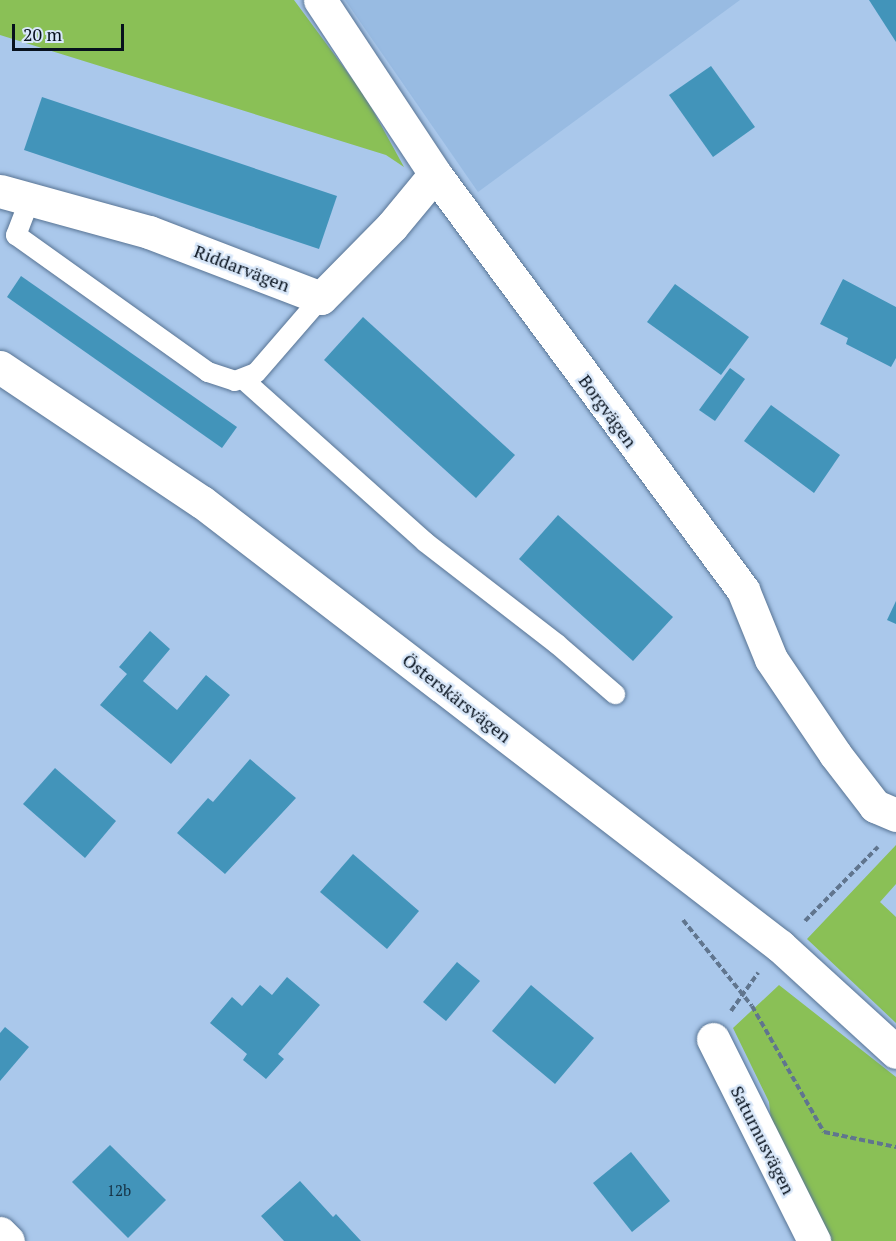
<!DOCTYPE html>
<html>
<head>
<meta charset="utf-8">
<style>
	body { margin:0 }
	#map { position:relative; width:896px; height:1241px; overflow:hidden; background:#aac8eb; font-family:"PT Serif",serif }
	div>[style] { position:absolute }
	.built>* { inset:0; background:#98bbe2 }
	.green>* { inset:0; background:#8ac056 }
	.building>* { inset:0; background:#4294ba }
	.path>* { height:4px; margin-top:-2px; transform-origin:0; background:repeating-linear-gradient(90deg,#60758e 0 6px,transparent 0 9px) }
	.roads { filter:drop-shadow(0 0 2px #587494) drop-shadow(0 0 2px #587494) }
	.lane>* { height:20px; margin:-10px; padding:0 10px; transform-origin:10px; border-radius:10px; background:#fff }
	.street>* { height:33px; margin:-16.5px; padding:0 16.5px; transform-origin:16.5px; border-radius:16.5px; background:#fff }
	span { translate:-50% -50%; white-space:nowrap; text-align:center; line-height:1.15; -webkit-text-stroke:5px #d8e7f9; paint-order:stroke }
	.number-label { font-size:15px; color:#163244 }
	.number-label span { -webkit-text-stroke-width:0 }
	.street-label { font-size:18px; color:#07111d }
	.scale { position:absolute; left:12px; top:24px; width:112px; height:27px; box-sizing:border-box; border:3px solid #07111d; border-top:0; padding-left:8px; font-size:18px; line-height:21px; white-space:nowrap; color:#07111d; -webkit-text-stroke:4px #d8e7f9; paint-order:stroke }
</style>
</head>
<body>
<div id="map">
	<div class="built">
		<i style="clip-path:polygon(345px 0,740px 0,478px 192px)"></i>
	</div>
	<div class="green">
		<i style="clip-path:polygon(0 0,294px 0,365px 96px,404px 167px,386px 155px,0 35px)"></i>
		<i style="clip-path:polygon(896px 845px,896px 884px,880px 902px,896px 917px,896px 1023px,807px 939px)"></i>
		<i style="clip-path:polygon(779px 985px,896px 1077px,896px 1241px,829px 1241px,773px 1139px,769px 1102px,733px 1028px)"></i>
	</div>
	<div class="building">
		<i style="clip-path:polygon(869px 0,896px 0,896px 42px)"></i>
		<i style="clip-path:polygon(711px 66px,755px 127px,713px 157px,669px 95px)"></i>
		<i style="clip-path:polygon(42px 97px,337px 196px,319px 249px,24px 150px)"></i>
		<i style="clip-path:polygon(21px 276px,237px 427px,222px 448px,7px 297px)"></i>
		<i style="clip-path:polygon(843px 279px,896px 307px,896px 358px,891px 367px,846px 344px,848px 338px,820px 324px)"></i>
		<i style="clip-path:polygon(675px 284px,749px 337px,721px 375px,647px 322px)"></i>
		<i style="clip-path:polygon(363px 317px,515px 455px,476px 498px,324px 360px)"></i>
		<i style="clip-path:polygon(730px 368px,745px 379px,715px 421px,699px 410px)"></i>
		<i style="clip-path:polygon(771px 405px,840px 455px,814px 493px,744px 441px)"></i>
		<i style="clip-path:polygon(558px 515px,673px 617px,633px 661px,519px 559px)"></i>
		<i style="clip-path:polygon(896px 601px,896px 624px,887px 620px)"></i>
		<i style="clip-path:polygon(150px 631px,170px 649px,143px 681px,177px 710px,206px 675px,230px 695px,171px 764px,100px 705px,127px 674px,119px 667px)"></i>
		<i style="clip-path:polygon(250px 759px,296px 798px,225px 874px,177px 833px,208px 798px,213px 802px)"></i>
		<i style="clip-path:polygon(55px 768px,116px 821px,85px 858px,23px 804px)"></i>
		<i style="clip-path:polygon(353px 854px,419px 911px,387px 949px,320px 892px)"></i>
		<i style="clip-path:polygon(457px 962px,480px 981px,446px 1021px,423px 1002px)"></i>
		<i style="clip-path:polygon(287px 977px,320px 1005px,278px 1054px,284px 1059px,266px 1079px,243px 1060px,247px 1054px,210px 1023px,232px 997px,242px 1006px,260px 985px,272px 995px)"></i>
		<i style="clip-path:polygon(531px 985px,594px 1038px,555px 1084px,492px 1031px)"></i>
		<i style="clip-path:polygon(5px 1027px,29px 1047px,0 1081px,0 1033px)"></i>
		<i style="clip-path:polygon(110px 1145px,166px 1200px,128px 1238px,72px 1182px)"></i>
		<i style="clip-path:polygon(631px 1152px,670px 1201px,632px 1232px,593px 1183px)"></i>
		<i style="clip-path:polygon(300px 1181px,333px 1217px,336px 1214px,361px 1241px,284px 1241px,261px 1216px)"></i>
	</div>
	<div class="path">
		<i style="left:683px;top:920px;width:110px;rotate:51.3deg"></i>
		<i style="left:752px;top:1006px;width:145px;rotate:60.3deg"></i>
		<i style="left:824px;top:1132px;width:74px;rotate:11.8deg"></i>
		<i style="left:805px;top:921px;width:104px;rotate:-45.4deg"></i>
		<i style="left:731px;top:1011px;width:47px;rotate:-54.6deg"></i>
	</div>
	<div class="roads">
		<div class="lane">
			<i style="left:30px;top:199px;width:39px;rotate:111deg"></i>
			<i style="left:16px;top:235px;width:236px;rotate:35.5deg"></i>
			<i style="left:208px;top:372px;width:28px;rotate:18deg"></i>
			<i style="left:235px;top:381px;width:22px;rotate:-21deg"></i>
			<i style="left:256px;top:373px;width:99px;rotate:-49.1deg"></i>
			<i style="left:244px;top:380px;width:243px;rotate:41.8deg"></i>
			<i style="left:425px;top:542px;width:167px;rotate:37.7deg"></i>
			<i style="left:557px;top:644px;width:77px;rotate:40.8deg"></i>
		</div>
		<div class="street">
			<i style="left:320px;top:0;width:209px;rotate:56.5deg"></i>
			<i style="left:435px;top:174px;width:518px;rotate:53.48deg"></i>
			<i style="left:743px;top:590px;width:74px;rotate:67.9deg"></i>
			<i style="left:771px;top:659px;width:115px;rotate:56deg"></i>
			<i style="left:835px;top:754px;width:66px;rotate:52.4deg"></i>
			<i style="left:875px;top:806px;width:23px;rotate:23deg"></i>
			<i style="left:0;top:191px;width:155px;rotate:15.4deg"></i>
			<i style="left:149px;top:232px;width:184px;rotate:21deg"></i>
			<i style="left:321px;top:298px;width:101px;rotate:-45.4deg"></i>
			<i style="left:392px;top:226px;width:67px;rotate:-50.4deg"></i>
			<i style="left:0;top:367px;width:243px;rotate:33.8deg"></i>
			<i style="left:202px;top:502px;width:729px;rotate:37.53deg"></i>
			<i style="left:780px;top:946px;width:157px;rotate:42.4deg"></i>
			<i style="left:713px;top:1039px;width:226px;rotate:63.4deg"></i>
			<i style="left:0;top:1233px;width:11px;rotate:45deg"></i>
		</div>
	</div>
	<div class="number-label">
		<span style="left:119px;top:1191px">12b</span>
	</div>
	<div class="street-label">
		<span style="left:242px;top:268px;rotate:21deg">Riddarvägen</span>
		<span style="left:608px;top:411px;rotate:54deg">Borgvägen</span>
		<span style="left:457px;top:698px;rotate:38deg">Österskärsvägen</span>
		<span style="left:763px;top:1140px;rotate:63deg">Saturnusvägen</span>
	</div>
	<div class="scale">20 m</div>
</div>
</body>
</html>
